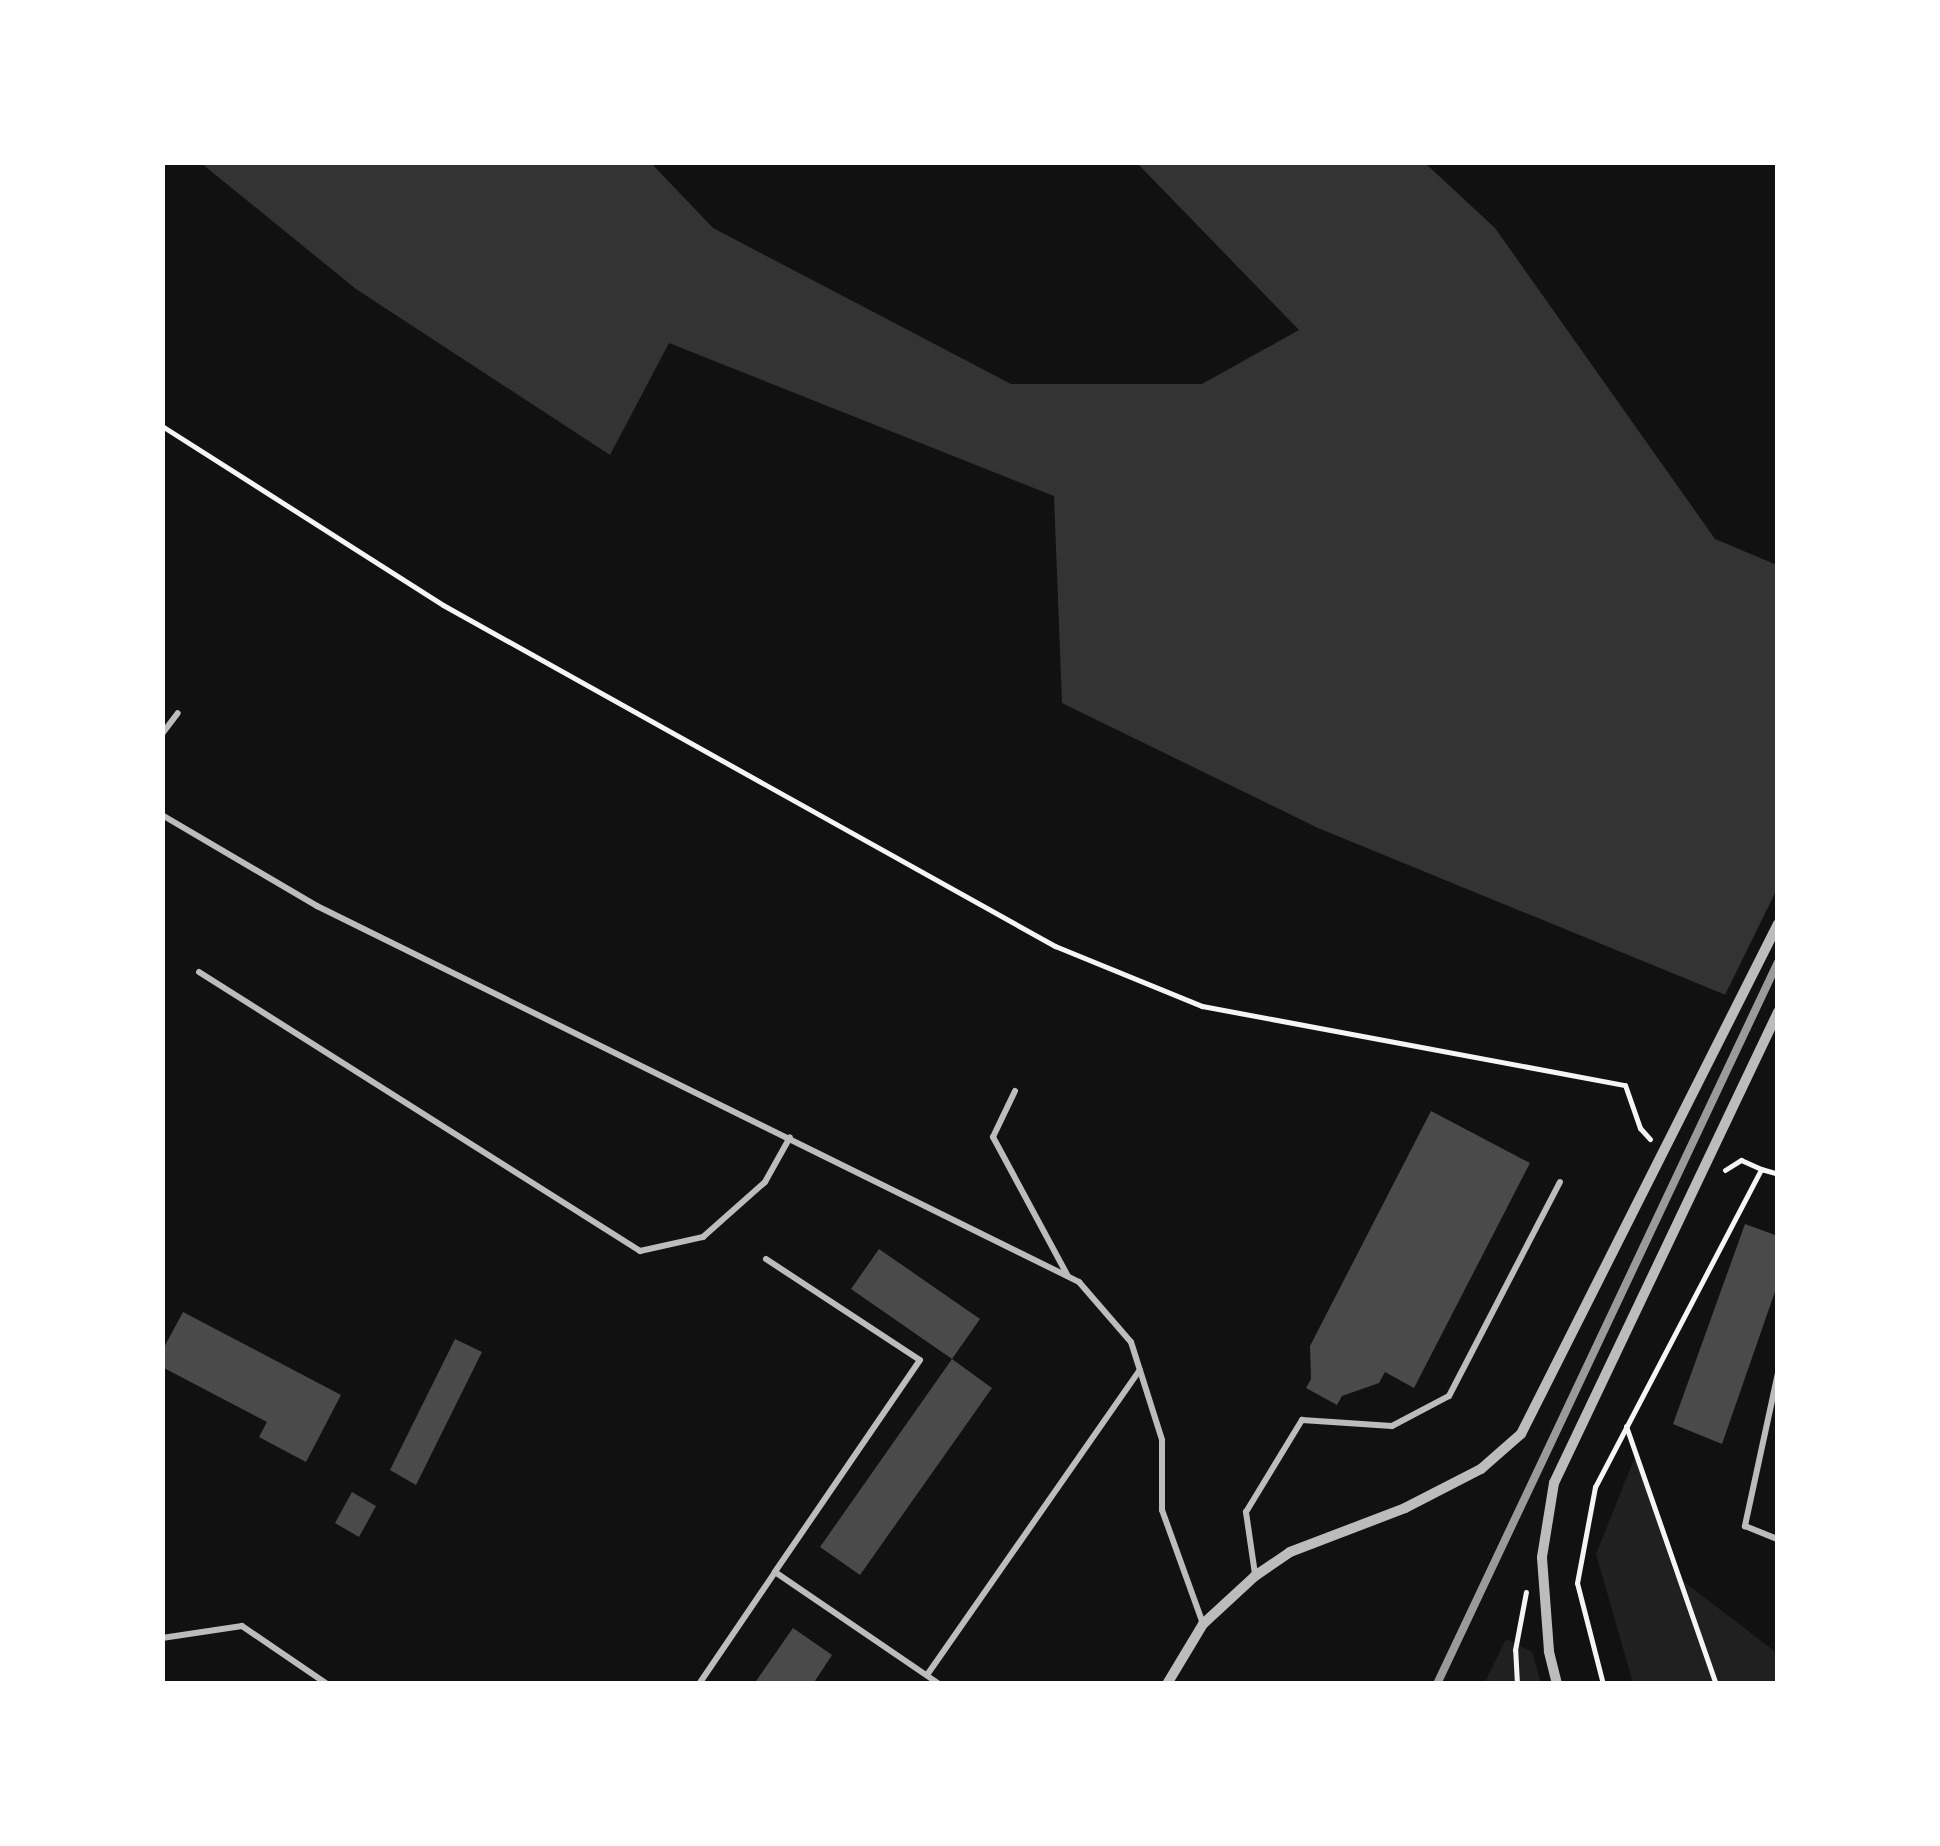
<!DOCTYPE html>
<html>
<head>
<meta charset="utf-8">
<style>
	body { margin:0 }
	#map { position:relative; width:1940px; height:1846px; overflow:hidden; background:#111; font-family:Helvetica,sans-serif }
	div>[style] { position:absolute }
	.green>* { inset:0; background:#202020 }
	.water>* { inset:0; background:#333 }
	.pier>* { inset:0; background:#111 }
	.building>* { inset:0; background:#4a4a4a }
	.path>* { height:5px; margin:-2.5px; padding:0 2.5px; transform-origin:2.5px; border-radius:2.5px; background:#f5f5f5 }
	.service>* { height:6px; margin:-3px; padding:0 3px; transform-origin:3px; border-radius:3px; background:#bcbcbc }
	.minor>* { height:10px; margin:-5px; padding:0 5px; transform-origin:5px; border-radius:5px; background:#bcbcbc }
	.rail>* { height:8px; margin:-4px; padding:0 4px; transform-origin:4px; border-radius:4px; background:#9a9a9a }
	span { translate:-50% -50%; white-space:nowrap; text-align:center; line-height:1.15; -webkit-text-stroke:8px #fff; paint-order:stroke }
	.frame { position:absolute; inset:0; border:165px solid #fff; pointer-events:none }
</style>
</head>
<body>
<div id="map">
	<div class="green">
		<i style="clip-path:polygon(1635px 1457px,1675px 1575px,1777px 1653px,1777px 1683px,1633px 1683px,1596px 1554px)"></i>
		<i style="clip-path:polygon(1506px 1639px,1532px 1652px,1541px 1683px,1484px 1684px)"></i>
	</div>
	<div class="water">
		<i style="clip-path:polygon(201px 163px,651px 163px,713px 228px,1011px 384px,1202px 384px,1299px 330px,1137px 163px,1425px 163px,1495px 228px,1715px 539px,1777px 565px,1777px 1016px,1318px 828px,1062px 703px,1054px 496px,669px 343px,610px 455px,356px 289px)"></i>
	</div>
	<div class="pier">
		<i style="clip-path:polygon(1778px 887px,1778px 1021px,1723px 999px)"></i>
	</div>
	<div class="building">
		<i style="clip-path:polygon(1431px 1111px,1530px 1163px,1414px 1388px,1385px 1372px,1379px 1383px,1342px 1396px,1337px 1405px,1306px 1388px,1311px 1379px,1310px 1346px)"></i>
		<i style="clip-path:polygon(1745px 1224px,1778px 1236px,1778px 1283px,1722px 1444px,1673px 1424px)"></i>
		<i style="clip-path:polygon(879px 1249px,980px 1319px,952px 1359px,851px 1289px)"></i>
		<i style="clip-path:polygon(183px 1312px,341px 1395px,306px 1462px,259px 1437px,267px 1422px,162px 1367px,162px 1351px)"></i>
		<i style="clip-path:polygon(455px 1339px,482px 1352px,416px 1485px,390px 1470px)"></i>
		<i style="clip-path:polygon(952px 1359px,992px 1388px,860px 1575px,820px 1547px)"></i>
		<i style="clip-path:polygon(352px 1492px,376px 1506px,359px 1537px,335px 1523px)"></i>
		<i style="clip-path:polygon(793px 1628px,832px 1655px,813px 1684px,754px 1684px)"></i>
	</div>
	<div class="path">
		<i style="left:162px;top:426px;width:333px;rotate:32.5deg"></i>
		<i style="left:443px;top:605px;width:701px;rotate:29.13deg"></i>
		<i style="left:1055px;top:946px;width:159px;rotate:22.2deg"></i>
		<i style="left:1202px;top:1006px;width:430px;rotate:10.6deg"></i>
		<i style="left:1625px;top:1085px;width:46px;rotate:70.8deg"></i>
		<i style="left:1640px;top:1128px;width:15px;rotate:48deg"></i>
		<i style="left:1725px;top:1170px;width:19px;rotate:-32deg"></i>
		<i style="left:1741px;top:1160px;width:22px;rotate:24deg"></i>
		<i style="left:1626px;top:1426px;width:273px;rotate:70.8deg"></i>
		<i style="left:1517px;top:1684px;width:34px;rotate:-93deg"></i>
		<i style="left:1515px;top:1650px;width:59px;rotate:-79.3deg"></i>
		<i style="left:1603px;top:1684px;width:104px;rotate:-104.4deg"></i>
		<i style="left:1577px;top:1583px;width:98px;rotate:-79.4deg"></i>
		<i style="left:1595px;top:1487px;width:359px;rotate:-62.4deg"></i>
		<i style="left:1761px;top:1169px;width:18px;rotate:16deg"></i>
	</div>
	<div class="service">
		<i style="left:162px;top:734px;width:26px;rotate:-53deg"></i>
		<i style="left:162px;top:815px;width:180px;rotate:30.4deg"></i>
		<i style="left:317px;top:906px;width:850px;rotate:26.26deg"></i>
		<i style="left:1079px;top:1282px;width:79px;rotate:49.1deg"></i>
		<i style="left:1131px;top:1342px;width:103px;rotate:72.4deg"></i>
		<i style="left:1162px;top:1440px;width:70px;rotate:90deg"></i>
		<i style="left:1162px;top:1510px;width:121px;rotate:70.2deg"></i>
		<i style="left:199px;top:972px;width:522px;rotate:32.32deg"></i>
		<i style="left:640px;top:1251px;width:65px;rotate:-12.5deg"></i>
		<i style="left:703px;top:1237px;width:83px;rotate:-41.6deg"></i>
		<i style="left:765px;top:1182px;width:51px;rotate:-60.9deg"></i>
		<i style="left:1015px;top:1091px;width:51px;rotate:115.6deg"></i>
		<i style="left:993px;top:1137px;width:158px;rotate:61.7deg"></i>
		<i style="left:766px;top:1259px;width:184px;rotate:33.3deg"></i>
		<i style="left:920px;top:1360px;width:257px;rotate:124.4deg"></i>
		<i style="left:775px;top:1572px;width:199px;rotate:34.3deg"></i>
		<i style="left:1778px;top:1373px;width:157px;rotate:102.2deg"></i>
		<i style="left:1745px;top:1526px;width:35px;rotate:22deg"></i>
		<i style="left:1255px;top:1574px;width:63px;rotate:-98.3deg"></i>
		<i style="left:1246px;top:1512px;width:108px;rotate:-58.7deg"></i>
		<i style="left:1302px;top:1420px;width:90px;rotate:3.8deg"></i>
		<i style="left:1392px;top:1426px;width:64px;rotate:-27.8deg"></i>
		<i style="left:1449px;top:1396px;width:241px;rotate:-62.6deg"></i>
		<i style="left:162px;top:1638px;width:81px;rotate:-8.5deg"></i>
		<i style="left:242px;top:1626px;width:103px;rotate:34.3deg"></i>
		<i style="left:927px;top:1675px;width:372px;rotate:-55.1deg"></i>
		<i style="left:699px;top:1684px;width:135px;rotate:-55.8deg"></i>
	</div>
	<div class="minor">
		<i style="left:1167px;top:1684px;width:70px;rotate:-59deg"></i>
		<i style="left:1203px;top:1624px;width:71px;rotate:-42.7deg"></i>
		<i style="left:1255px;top:1576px;width:42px;rotate:-34.4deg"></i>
		<i style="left:1290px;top:1552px;width:123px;rotate:-20.9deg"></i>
		<i style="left:1405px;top:1508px;width:85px;rotate:-27.2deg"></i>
		<i style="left:1481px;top:1469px;width:53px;rotate:-41.2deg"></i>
		<i style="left:1521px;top:1434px;width:571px;rotate:-63.26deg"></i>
		<i style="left:1557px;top:1684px;width:34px;rotate:-104deg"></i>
		<i style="left:1549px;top:1651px;width:94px;rotate:-94.3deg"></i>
		<i style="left:1542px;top:1557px;width:75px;rotate:-80.8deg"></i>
		<i style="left:1554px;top:1483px;width:522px;rotate:-64.56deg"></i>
	</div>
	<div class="rail">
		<i style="left:1437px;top:1684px;width:798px;rotate:-64.72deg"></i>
	</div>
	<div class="frame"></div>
</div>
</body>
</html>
